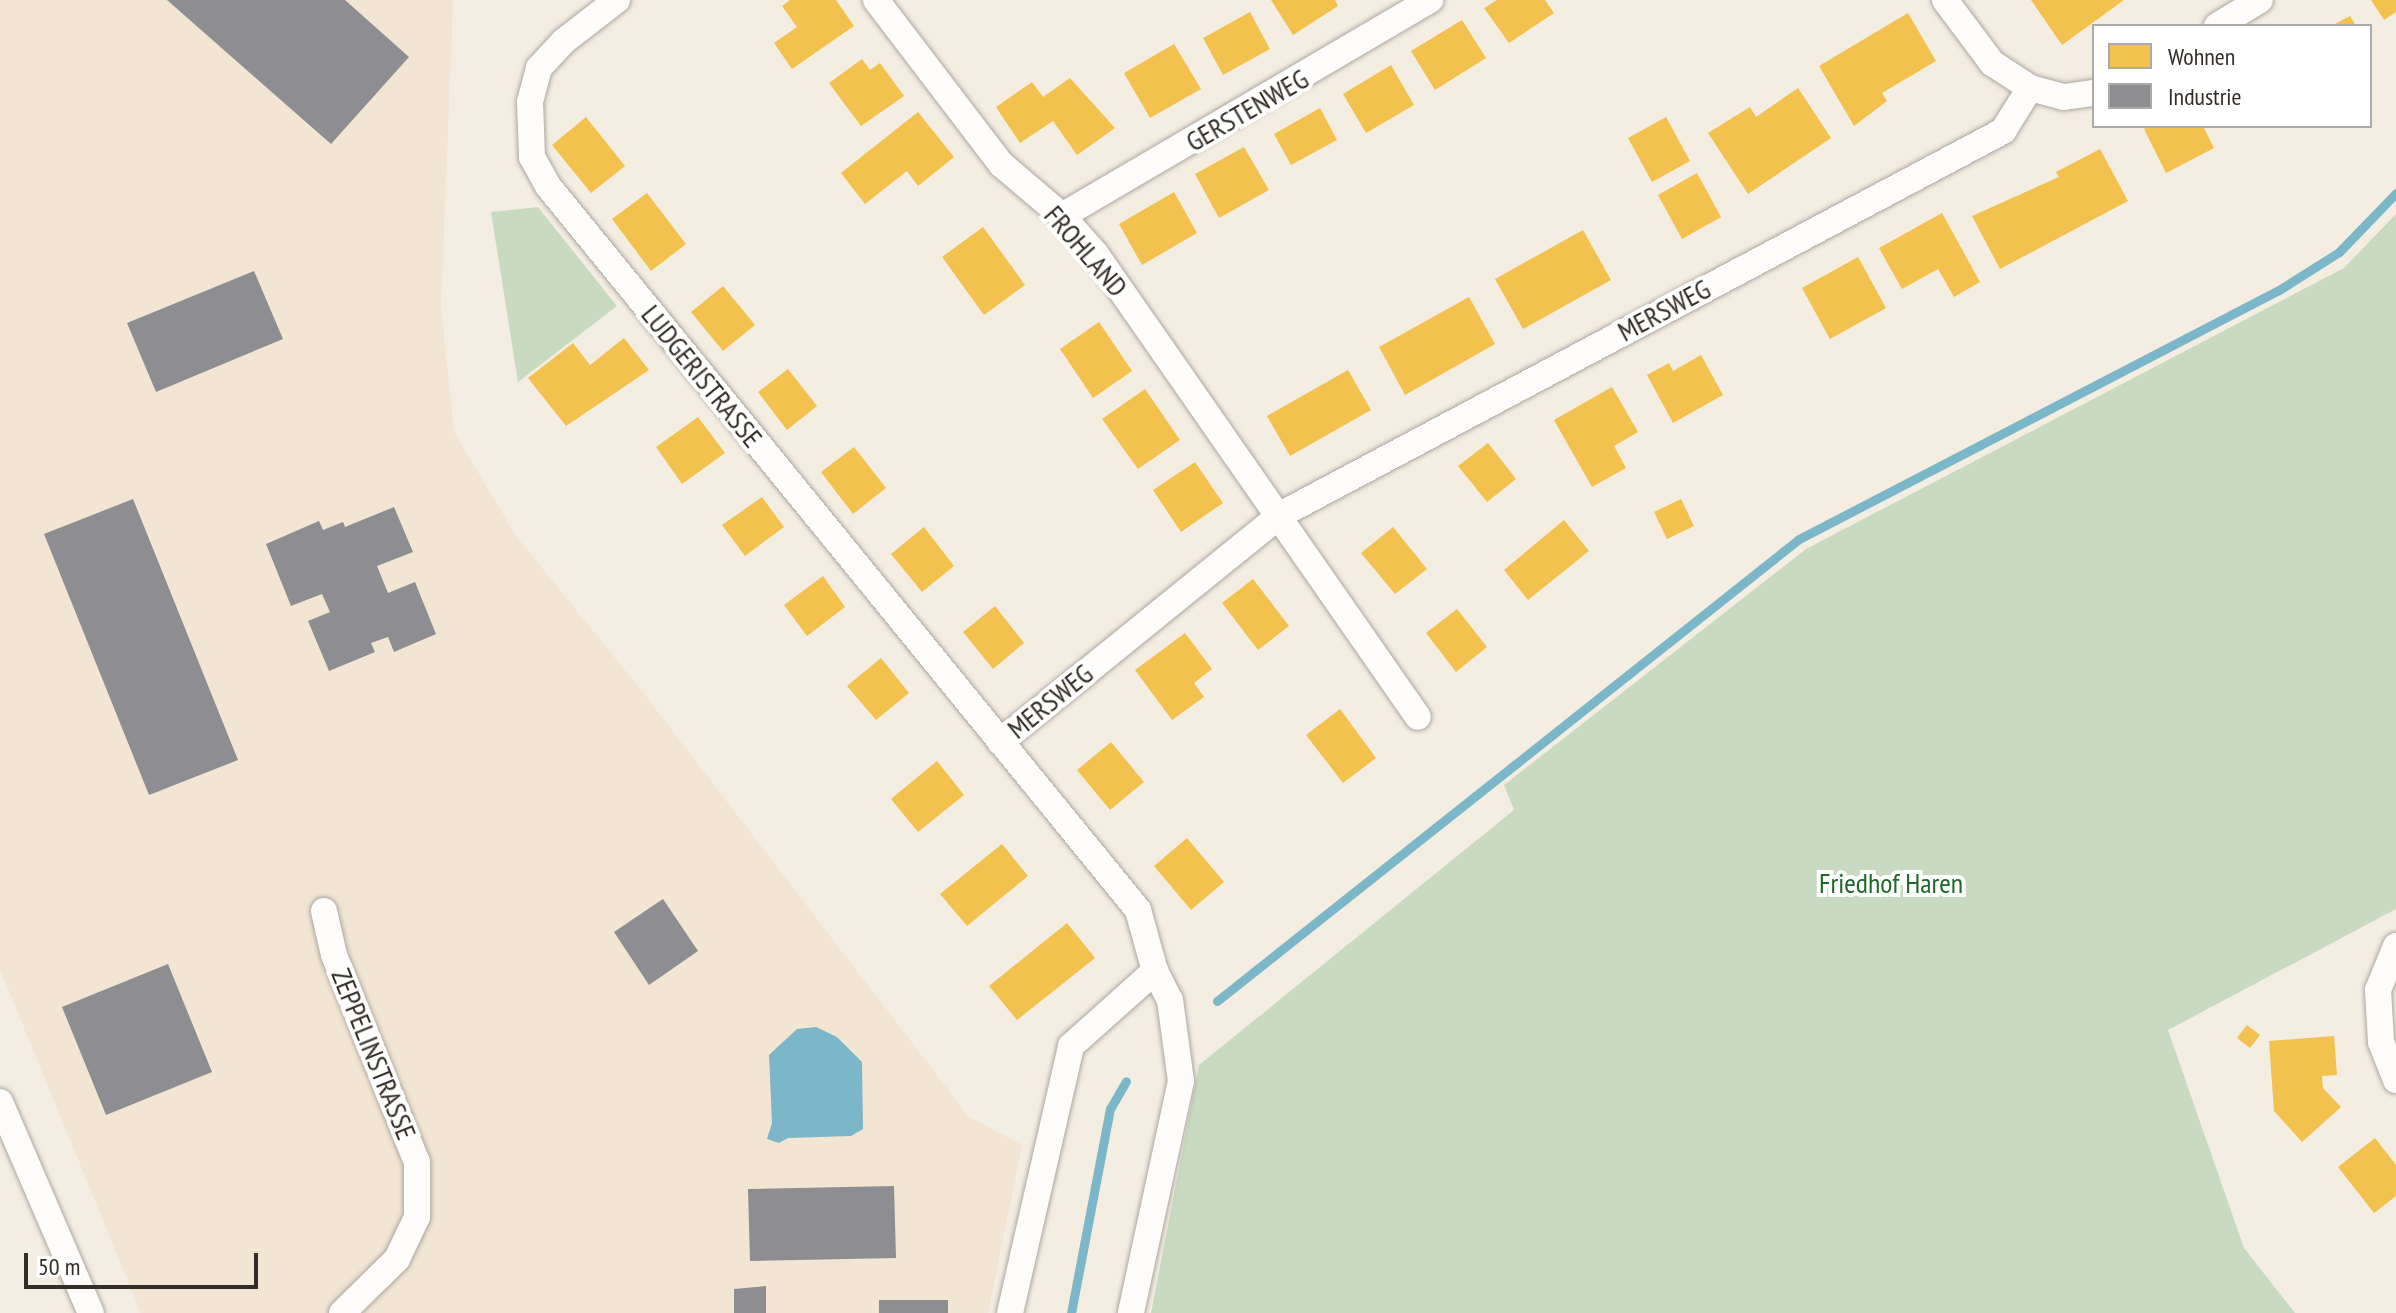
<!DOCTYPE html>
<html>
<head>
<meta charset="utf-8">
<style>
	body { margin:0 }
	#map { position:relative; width:2396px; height:1313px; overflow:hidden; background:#f4ede2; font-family:"PT Sans Narrow",sans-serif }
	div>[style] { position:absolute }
	.built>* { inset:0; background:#f2e5d2 }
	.green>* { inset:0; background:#c8dbc0 }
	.water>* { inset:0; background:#7cb6c9 }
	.homes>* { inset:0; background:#f2c14e }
	.industry>* { inset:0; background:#8d8d92 }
	.stream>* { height:9px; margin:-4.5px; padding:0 4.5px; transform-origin:4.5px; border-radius:4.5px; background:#7cb6c9 }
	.roads { filter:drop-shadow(0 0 2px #aca79f) drop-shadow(0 0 2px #aca79f) }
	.street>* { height:26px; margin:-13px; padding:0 13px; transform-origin:13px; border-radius:13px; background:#fdfcfb }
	span { translate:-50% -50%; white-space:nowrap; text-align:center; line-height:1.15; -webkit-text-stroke:8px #fff; paint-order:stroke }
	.street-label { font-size:28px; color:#322d27 }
	.park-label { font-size:28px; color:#1d6826 }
	.legend { position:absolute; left:2092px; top:24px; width:280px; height:104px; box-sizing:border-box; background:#fff; border:2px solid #adaba9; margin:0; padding:10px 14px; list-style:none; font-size:24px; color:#322d27 }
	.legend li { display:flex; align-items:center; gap:16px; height:40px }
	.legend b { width:40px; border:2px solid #adaba9 }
	.scale { position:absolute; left:24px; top:1253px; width:234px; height:36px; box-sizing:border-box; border:4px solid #322d27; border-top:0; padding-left:10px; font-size:24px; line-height:28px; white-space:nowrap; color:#322d27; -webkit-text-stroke:6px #fff; paint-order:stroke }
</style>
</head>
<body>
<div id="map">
	<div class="built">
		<i style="clip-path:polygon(0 0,453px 0,441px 307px,454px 432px,516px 536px,645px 695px,969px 1117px,1022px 1145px,988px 1313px,141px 1313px,0 969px)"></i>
	</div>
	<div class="green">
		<i style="clip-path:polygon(538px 207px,617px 306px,518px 382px,491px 212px)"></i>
		<i style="clip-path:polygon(2396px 214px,2396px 909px,2168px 1030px,2244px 1248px,2295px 1313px,1151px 1313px,1199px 1065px,1514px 810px,1504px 785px,1806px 549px,2344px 268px)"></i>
	</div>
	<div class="water">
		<i style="clip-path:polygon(816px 1027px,837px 1037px,862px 1062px,863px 1129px,851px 1136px,788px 1138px,779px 1143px,767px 1139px,772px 1123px,769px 1055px,797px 1029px)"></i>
	</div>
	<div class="homes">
		<i style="clip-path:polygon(790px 0,836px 0,854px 26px,792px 69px,774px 43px,797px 27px,782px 6px)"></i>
		<i style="clip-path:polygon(1271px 0,1335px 0,1338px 6px,1293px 35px)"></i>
		<i style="clip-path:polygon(1497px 0,1545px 0,1554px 13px,1509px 43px,1484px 8px)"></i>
		<i style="clip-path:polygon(2031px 0,2124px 0,2062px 45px)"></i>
		<i style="clip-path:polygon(2371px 0,2396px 0,2396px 12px,2384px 20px)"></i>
		<i style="clip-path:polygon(1250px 12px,1270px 49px,1223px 75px,1203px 38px)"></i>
		<i style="clip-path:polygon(1908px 13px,1936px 61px,1882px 93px,1887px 101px,1854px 126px,1819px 66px)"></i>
		<i style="clip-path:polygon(2350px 16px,2356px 26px,2331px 26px)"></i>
		<i style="clip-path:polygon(1462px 20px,1486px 58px,1435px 90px,1411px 51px)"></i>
		<i style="clip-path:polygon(1174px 44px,1201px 89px,1150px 118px,1124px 73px)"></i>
		<i style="clip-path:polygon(862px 59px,870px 70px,880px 63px,904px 96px,861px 126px,829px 83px)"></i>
		<i style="clip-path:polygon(1391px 65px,1414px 105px,1366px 133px,1343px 94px)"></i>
		<i style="clip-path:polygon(1070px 78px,1115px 128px,1077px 155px,1053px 121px,1020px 143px,996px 107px,1032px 82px,1043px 97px)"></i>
		<i style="clip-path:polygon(1798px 88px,1831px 138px,1748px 194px,1708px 133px,1750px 107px,1756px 117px)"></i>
		<i style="clip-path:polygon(1320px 108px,1337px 140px,1291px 165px,1274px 134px)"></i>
		<i style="clip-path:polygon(918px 112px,954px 157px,918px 186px,907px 171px,865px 204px,841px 173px)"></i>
		<i style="clip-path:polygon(586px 117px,625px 166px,591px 193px,552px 145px)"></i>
		<i style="clip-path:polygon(1666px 117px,1690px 161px,1652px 182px,1628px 138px)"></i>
		<i style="clip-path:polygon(2149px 126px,2203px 126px,2214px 148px,2166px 173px,2144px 129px)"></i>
		<i style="clip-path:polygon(1244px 147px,1269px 190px,1219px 218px,1195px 174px)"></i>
		<i style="clip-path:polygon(2100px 149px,2128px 201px,2000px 269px,1972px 216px,2059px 177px,2056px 172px)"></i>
		<i style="clip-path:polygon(1697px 173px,1721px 217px,1682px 239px,1658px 195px)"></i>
		<i style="clip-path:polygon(1174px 192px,1197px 233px,1142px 265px,1119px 224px)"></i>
		<i style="clip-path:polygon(647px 193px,686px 244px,651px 271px,612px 219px)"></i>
		<i style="clip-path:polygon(1942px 213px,1980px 282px,1954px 297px,1938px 269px,1902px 289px,1879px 248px)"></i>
		<i style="clip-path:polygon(983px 227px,1025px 285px,984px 315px,942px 257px)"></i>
		<i style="clip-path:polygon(1583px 230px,1611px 280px,1523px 329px,1495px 279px)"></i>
		<i style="clip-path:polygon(1858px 257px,1886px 308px,1830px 339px,1802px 288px)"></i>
		<i style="clip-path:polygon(723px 286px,755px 325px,723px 351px,691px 312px)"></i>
		<i style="clip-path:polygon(1469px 297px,1495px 344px,1405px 395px,1379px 347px)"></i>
		<i style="clip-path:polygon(1099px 322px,1132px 371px,1093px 398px,1060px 349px)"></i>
		<i style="clip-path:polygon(624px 338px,649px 370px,566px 426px,528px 378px,573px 343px,590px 365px)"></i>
		<i style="clip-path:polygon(1701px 355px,1723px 395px,1673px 423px,1647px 375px,1669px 363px,1673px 371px)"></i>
		<i style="clip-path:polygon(788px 369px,817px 406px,787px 430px,758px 392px)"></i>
		<i style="clip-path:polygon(1348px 370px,1371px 410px,1290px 456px,1267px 416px)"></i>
		<i style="clip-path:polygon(1612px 387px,1638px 432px,1614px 446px,1626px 468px,1592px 487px,1554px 420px)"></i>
		<i style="clip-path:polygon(1145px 389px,1180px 440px,1138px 469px,1102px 419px)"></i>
		<i style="clip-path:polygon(698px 417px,725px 453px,682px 484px,656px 447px)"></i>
		<i style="clip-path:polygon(1488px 443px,1516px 479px,1487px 502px,1458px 466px)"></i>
		<i style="clip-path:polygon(854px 447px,886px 488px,853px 514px,821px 472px)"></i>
		<i style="clip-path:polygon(1195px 462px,1223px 503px,1181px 532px,1153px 490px)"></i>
		<i style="clip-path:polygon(762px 497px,784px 527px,745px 556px,722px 525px)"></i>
		<i style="clip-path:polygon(1681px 499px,1694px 526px,1667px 539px,1654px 512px)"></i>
		<i style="clip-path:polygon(1564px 520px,1589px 551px,1528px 600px,1504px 570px)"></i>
		<i style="clip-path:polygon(924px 527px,954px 566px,922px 592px,891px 554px)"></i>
		<i style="clip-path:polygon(1393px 527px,1427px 569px,1395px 594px,1361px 553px)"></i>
		<i style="clip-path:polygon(823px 576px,845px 607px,807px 636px,784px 605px)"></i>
		<i style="clip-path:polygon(1253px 579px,1289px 626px,1258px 650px,1222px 603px)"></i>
		<i style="clip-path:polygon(995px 606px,1024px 643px,993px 669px,963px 632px)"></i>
		<i style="clip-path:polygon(1457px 609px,1487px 647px,1456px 672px,1426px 633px)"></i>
		<i style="clip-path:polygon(1185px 633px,1212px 669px,1194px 683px,1204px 697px,1172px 720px,1135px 670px)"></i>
		<i style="clip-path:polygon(881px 658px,909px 693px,876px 720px,847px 686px)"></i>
		<i style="clip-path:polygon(1340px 709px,1376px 758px,1343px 783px,1306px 735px)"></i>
		<i style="clip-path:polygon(1111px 742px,1144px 782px,1110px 810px,1077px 770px)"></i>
		<i style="clip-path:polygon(937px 761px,964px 795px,918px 832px,891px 799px)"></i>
		<i style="clip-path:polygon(1187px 838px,1224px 882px,1191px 910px,1154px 866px)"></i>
		<i style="clip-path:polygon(1002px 844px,1028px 876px,967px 926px,940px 894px)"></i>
		<i style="clip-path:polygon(1067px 923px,1095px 958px,1017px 1020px,989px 986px)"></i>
		<i style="clip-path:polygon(2247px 1025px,2260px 1035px,2250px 1048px,2237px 1038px)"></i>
		<i style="clip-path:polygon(2334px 1036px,2337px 1075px,2322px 1076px,2323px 1088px,2341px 1107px,2302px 1142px,2274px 1111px,2269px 1041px)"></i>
		<i style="clip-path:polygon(2375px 1138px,2396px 1165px,2396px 1196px,2374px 1213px,2338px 1167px)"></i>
	</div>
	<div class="industry">
		<i style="clip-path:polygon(167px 0,345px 0,409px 57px,331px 144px)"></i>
		<i style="clip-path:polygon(254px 271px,283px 339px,156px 392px,127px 323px)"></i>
		<i style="clip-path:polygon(133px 499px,238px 760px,149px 795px,44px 534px)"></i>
		<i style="clip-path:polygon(394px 507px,413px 552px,377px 566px,388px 593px,415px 582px,436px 634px,394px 652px,388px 637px,371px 643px,375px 652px,329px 671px,308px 621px,330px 612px,322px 594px,291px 606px,266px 544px,319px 521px,323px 530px,343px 522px,345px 527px)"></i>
		<i style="clip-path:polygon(663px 899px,698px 951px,649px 985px,614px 932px)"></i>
		<i style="clip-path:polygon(168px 964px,212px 1072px,106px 1115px,62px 1007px)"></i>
		<i style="clip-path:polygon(894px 1186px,896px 1258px,750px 1261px,748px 1189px)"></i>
		<i style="clip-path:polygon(766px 1286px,766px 1313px,734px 1313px,734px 1289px)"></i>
		<i style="clip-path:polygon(879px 1300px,948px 1300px,948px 1313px,879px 1313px)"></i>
	</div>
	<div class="stream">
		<i style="left:1217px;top:1001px;width:743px;rotate:-38.44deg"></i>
		<i style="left:1799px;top:539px;width:541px;rotate:-27.42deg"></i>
		<i style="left:2279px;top:290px;width:71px;rotate:-32.3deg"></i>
		<i style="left:2339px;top:252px;width:82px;rotate:-46deg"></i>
		<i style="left:1071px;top:1313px;width:208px;rotate:-79.2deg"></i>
		<i style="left:1110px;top:1109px;width:32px;rotate:-60deg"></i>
	</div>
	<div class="roads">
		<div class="street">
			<i style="left:617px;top:0;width:67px;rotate:142.3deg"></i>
			<i style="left:564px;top:41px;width:37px;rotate:133deg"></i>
			<i style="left:539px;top:68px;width:35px;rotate:105deg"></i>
			<i style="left:530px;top:102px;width:55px;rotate:87.9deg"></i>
			<i style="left:532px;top:157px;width:33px;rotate:61deg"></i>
			<i style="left:548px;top:186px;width:934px;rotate:50.82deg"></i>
			<i style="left:1138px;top:910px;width:63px;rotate:74.4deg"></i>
			<i style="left:1155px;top:971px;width:33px;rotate:63deg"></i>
			<i style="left:1170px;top:1000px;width:82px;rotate:82.3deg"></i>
			<i style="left:1181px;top:1081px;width:237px;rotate:102.2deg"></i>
			<i style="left:876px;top:0;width:206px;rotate:52.7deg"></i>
			<i style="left:1001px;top:164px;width:80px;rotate:40.4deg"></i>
			<i style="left:1062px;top:216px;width:50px;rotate:48.3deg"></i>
			<i style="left:1095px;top:253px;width:565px;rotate:55.16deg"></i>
			<i style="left:1945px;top:0;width:79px;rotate:53.3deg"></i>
			<i style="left:1992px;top:63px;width:45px;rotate:33.3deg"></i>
			<i style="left:2030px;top:88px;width:35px;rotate:15deg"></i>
			<i style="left:2064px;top:97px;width:30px;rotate:-8deg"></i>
			<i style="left:2217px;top:26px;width:50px;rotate:-31.2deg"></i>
			<i style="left:1062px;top:216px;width:427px;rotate:-30.4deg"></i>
			<i style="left:1000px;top:742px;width:360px;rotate:-39deg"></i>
			<i style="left:1280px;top:515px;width:819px;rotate:-27.97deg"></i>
			<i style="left:2003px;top:131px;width:51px;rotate:-57.9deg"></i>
			<i style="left:324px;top:911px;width:45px;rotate:77.2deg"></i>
			<i style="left:334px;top:955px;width:223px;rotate:68.2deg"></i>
			<i style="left:417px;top:1162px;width:55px;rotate:90deg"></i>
			<i style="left:417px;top:1217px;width:47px;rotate:115.5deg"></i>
			<i style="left:397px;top:1259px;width:77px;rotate:135.5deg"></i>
			<i style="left:2396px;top:946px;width:48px;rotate:112.2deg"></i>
			<i style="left:2378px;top:990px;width:52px;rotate:86.7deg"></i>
			<i style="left:2381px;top:1042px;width:41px;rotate:68.5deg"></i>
			<i style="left:0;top:1102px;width:230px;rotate:66.7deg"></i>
			<i style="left:1010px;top:1313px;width:274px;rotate:-77.1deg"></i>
			<i style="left:1071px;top:1046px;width:113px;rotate:-41.8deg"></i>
		</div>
	</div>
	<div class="street-label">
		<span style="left:1247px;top:110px;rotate:-30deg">GERSTENWEG</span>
		<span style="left:1086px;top:251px;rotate:49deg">FROHLAND</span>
		<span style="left:1664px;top:310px;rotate:-28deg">MERSWEG</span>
		<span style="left:702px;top:376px;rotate:51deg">LUDGERISTRASSE</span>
		<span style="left:1050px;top:701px;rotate:-39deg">MERSWEG</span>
		<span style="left:374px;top:1054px;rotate:68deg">ZEPPELINSTRASSE</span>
	</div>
	<div class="park-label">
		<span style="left:1891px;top:883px">Friedhof Haren</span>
	</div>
	<ul class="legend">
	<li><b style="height:22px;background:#f2c14e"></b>Wohnen</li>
	<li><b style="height:22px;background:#8d8d92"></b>Industrie</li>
	</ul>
	<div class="scale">50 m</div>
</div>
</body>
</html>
